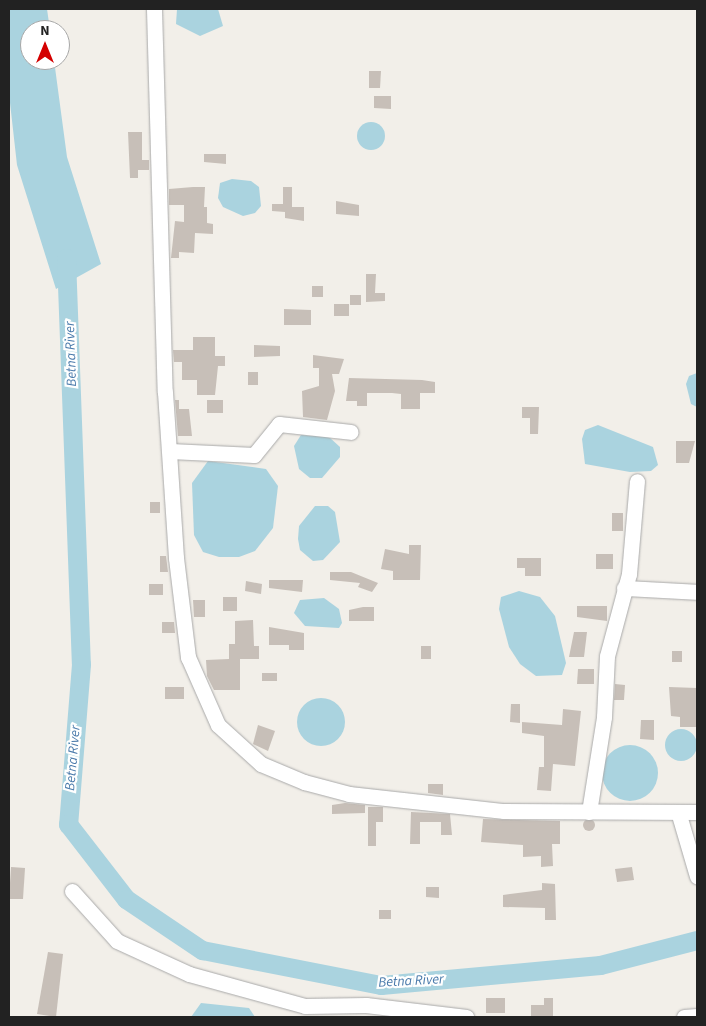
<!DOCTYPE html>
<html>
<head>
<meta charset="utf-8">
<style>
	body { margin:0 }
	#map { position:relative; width:706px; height:1026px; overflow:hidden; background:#f2efe9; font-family:"Source Sans 3",sans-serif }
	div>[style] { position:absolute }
	.water>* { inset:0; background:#aad3df }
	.round { border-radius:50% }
	.river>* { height:19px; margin:-9.5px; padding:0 9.5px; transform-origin:9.5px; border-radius:9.5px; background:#aad3df }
	.building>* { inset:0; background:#c7bfb8 }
	.roads { filter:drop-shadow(0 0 1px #a9a9a9) drop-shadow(0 0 1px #a9a9a9) }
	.minor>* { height:15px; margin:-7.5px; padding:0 7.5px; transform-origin:7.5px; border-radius:7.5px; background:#fff }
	span { translate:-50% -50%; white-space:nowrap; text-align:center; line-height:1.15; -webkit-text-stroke:4.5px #fff; paint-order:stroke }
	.water-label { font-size:14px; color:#4a7aab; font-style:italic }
	.frame { position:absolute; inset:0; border:10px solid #222; pointer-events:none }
	.north { position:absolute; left:20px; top:20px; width:50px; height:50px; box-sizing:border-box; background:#fff; border:1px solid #a7a7a7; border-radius:50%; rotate:0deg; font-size:14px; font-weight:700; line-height:20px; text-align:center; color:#222 }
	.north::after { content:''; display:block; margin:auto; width:18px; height:22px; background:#d40000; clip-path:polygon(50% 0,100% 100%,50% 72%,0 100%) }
</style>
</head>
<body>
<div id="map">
	<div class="water">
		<i style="clip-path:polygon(9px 9px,47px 9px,50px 30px,30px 30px,30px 60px,54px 60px,67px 157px,101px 264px,56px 289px,17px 165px,9px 94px)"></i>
		<i style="clip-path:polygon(177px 9px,218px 9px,223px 26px,200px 36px,176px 24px)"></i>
		<i class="round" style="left:357px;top:122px;width:28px;height:28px"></i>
		<i style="clip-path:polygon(232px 179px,251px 181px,259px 187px,261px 206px,255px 213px,243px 216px,223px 207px,218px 198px,220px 183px)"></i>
		<i style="clip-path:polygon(697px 373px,697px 407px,691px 404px,686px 384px,689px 376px)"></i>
		<i style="clip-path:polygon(598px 425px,653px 447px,658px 465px,651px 471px,630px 472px,585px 464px,582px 439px,585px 430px)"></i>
		<i style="clip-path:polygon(301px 435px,329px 437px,340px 447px,340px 457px,322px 478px,310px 478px,299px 469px,294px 446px)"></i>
		<i style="clip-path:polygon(208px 461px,266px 469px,278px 486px,273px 528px,255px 551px,239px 557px,219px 557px,203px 552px,194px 535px,192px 483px)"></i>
		<i style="clip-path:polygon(315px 506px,328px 506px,335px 512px,340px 542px,323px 560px,313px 561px,300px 550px,298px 539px,299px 526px)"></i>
		<i style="clip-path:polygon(519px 591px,540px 597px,555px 616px,566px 663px,562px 675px,536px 676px,520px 664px,509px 647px,499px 609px,501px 597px)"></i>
		<i style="clip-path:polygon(324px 598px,339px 609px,342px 623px,339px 628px,305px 626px,294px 613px,300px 600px)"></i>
		<i class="round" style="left:297px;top:698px;width:48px;height:48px"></i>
		<i class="round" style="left:665px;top:729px;width:32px;height:32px"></i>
		<i class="round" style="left:602px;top:745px;width:56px;height:56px"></i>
		<i style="clip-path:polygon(201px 1003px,249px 1008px,255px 1017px,191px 1017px)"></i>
	</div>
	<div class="river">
		<i style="left:66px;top:258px;width:406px;rotate:87.9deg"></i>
		<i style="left:81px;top:664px;width:161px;rotate:94.6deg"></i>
		<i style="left:68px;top:824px;width:95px;rotate:52.3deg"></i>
		<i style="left:126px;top:899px;width:92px;rotate:33.9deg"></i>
		<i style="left:202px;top:950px;width:182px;rotate:11.1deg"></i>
		<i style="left:381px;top:985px;width:220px;rotate:-5.2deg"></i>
		<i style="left:600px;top:965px;width:100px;rotate:-14.5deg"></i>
	</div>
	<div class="building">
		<i style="clip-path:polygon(369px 71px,381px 71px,380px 88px,369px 88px)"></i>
		<i style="clip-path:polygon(374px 96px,391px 96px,391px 109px,374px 108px)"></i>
		<i style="clip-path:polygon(128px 132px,142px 132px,142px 160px,149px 160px,149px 170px,138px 170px,138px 178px,130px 178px)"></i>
		<i style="clip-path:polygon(204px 154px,226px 154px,226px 164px,204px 162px)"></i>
		<i style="clip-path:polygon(193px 187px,205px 187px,204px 207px,207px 207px,207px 223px,213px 224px,213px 234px,195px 233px,194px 253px,179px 252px,179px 258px,171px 258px,175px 221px,184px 222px,184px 205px,169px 205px,169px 189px)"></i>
		<i style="clip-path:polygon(283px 187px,292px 187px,292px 207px,304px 207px,304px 221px,285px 218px,285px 212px,272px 211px,272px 204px,283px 204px)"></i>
		<i style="clip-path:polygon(336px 201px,359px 205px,359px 216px,336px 214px)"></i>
		<i style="clip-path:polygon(366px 274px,376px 274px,375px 293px,385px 293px,385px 301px,366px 302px)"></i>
		<i style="clip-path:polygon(312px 286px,323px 286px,323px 297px,312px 297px)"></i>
		<i style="clip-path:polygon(350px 295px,361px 295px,361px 305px,350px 305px)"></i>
		<i style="clip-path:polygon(334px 304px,349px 304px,349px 316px,334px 316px)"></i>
		<i style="clip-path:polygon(284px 309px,311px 310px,311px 325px,284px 325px)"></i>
		<i style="clip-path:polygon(193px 337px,215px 337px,215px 356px,225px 356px,225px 366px,218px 366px,215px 395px,197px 395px,197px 380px,182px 380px,182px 362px,174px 362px,173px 350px,193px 350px)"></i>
		<i style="clip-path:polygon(254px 345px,280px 346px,280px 356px,254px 357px)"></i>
		<i style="clip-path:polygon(313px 355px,344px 359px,339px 374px,332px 374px,335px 391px,327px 420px,303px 417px,302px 391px,319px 386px,319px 368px,313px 368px)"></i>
		<i style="clip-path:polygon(248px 372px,258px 372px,258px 385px,248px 385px)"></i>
		<i style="clip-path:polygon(349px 378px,422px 380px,435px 382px,435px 393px,420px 393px,420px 409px,401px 409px,401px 394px,392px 393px,367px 393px,367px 406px,357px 406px,357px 401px,346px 401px)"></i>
		<i style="clip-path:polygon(175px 400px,179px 400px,179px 409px,189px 409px,192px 436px,178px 436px)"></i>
		<i style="clip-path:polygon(207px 400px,223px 400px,223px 413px,207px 413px)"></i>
		<i style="clip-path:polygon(522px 407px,539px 407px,538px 434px,530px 434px,530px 418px,522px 418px)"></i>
		<i style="clip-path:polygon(676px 441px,695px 441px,689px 463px,676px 463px)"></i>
		<i style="clip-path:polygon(150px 502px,160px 502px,160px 513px,150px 513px)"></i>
		<i style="clip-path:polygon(612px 513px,623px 513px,623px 531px,612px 531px)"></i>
		<i style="clip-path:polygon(409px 545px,421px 545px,420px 580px,393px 580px,393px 571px,381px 569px,385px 549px,409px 554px)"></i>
		<i style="clip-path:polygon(596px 554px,613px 554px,613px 569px,596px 569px)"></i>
		<i style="clip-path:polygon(160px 556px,166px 556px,168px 572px,160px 572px)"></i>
		<i style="clip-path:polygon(517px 558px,541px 558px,541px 576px,525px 576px,525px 568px,517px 568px)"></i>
		<i style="clip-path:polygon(330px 572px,351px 572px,378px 583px,372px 592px,358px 587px,360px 583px,330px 580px)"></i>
		<i style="clip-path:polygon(269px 580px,303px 580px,302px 592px,269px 588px)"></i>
		<i style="clip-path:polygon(246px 581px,262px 584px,261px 594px,245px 591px)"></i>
		<i style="clip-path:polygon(149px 584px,163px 584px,163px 595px,149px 595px)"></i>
		<i style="clip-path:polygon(223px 597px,237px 597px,237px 611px,223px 611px)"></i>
		<i style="clip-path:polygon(193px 600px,205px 600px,205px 617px,194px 617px)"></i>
		<i style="clip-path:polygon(577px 606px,607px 606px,607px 621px,577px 617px)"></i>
		<i style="clip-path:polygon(363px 607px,374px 607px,374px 621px,349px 621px,349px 610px)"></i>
		<i style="clip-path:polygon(253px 620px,254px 646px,259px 646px,259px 659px,240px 659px,240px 690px,214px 690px,207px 676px,206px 660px,229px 659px,229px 644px,235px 644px,235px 621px)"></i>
		<i style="clip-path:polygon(162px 622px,174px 622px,175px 633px,162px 633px)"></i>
		<i style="clip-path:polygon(269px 627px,304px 633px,304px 650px,289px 650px,289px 645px,269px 645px)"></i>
		<i style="clip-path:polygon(574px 632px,587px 632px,584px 657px,569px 657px)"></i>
		<i style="clip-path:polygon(421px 646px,431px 646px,431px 659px,421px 659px)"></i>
		<i style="clip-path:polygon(672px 651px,682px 651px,682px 662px,672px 662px)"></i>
		<i style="clip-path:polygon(578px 669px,594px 669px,594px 684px,577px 684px)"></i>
		<i style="clip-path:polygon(262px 673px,277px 673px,277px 681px,262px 681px)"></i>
		<i style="clip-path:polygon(615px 684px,625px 685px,624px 700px,614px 700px)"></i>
		<i style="clip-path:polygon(165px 687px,184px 687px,184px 699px,165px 699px)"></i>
		<i style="clip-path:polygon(669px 687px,697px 688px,697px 727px,680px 727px,680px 717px,671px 716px)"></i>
		<i style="clip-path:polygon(511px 704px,520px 704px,520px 723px,510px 722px)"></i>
		<i style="clip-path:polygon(563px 709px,581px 711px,575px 766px,553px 764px,551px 791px,537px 790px,539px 767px,544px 767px,544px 736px,522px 733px,522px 722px,562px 725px)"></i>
		<i style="clip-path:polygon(641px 720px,654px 720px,654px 740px,640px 739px)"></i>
		<i style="clip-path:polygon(258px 725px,275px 731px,268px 751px,253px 744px)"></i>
		<i style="clip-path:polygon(428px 784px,443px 784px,443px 795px,428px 793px)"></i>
		<i style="clip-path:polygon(345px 803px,365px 805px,365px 813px,332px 814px,332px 805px)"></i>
		<i style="clip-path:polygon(368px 807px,383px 807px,383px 822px,376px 822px,376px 846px,368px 846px)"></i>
		<i style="clip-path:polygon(411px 812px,450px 814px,452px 835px,441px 835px,441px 822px,420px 822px,420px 844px,410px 844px)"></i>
		<i style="clip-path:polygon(483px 819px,560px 821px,560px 844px,552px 844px,553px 866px,541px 867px,541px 856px,523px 857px,523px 845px,481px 842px)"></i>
		<i class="round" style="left:583px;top:819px;width:12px;height:12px"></i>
		<i style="clip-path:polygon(11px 867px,25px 868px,23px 899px,9px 899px)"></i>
		<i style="clip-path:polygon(632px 867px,634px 880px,617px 882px,615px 869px)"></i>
		<i style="clip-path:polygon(542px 883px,555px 884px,556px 920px,545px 920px,545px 908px,503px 907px,503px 895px,542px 890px)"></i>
		<i style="clip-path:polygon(426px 887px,439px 887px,439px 898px,426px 897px)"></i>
		<i style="clip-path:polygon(379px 910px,391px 910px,391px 919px,379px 919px)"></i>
		<i style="clip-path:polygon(48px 952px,63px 954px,56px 1017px,37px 1014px)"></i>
		<i style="clip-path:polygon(486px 998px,505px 998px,505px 1013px,486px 1013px)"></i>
		<i style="clip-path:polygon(544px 998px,553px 998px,553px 1017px,531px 1017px,531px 1005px,544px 1005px)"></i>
	</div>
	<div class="roads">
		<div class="minor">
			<i style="left:154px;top:9px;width:383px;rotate:88.4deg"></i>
			<i style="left:165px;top:392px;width:166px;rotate:86.2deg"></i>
			<i style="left:176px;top:558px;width:100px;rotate:83.1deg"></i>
			<i style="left:188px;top:657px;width:74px;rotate:66.2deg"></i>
			<i style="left:218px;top:725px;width:58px;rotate:42.2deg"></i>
			<i style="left:261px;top:764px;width:47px;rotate:22.7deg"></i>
			<i style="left:304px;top:782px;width:47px;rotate:14.9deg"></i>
			<i style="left:349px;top:794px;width:156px;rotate:6.3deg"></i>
			<i style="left:504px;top:811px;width:193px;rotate:0.3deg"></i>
			<i style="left:170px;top:451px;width:84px;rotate:2.7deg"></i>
			<i style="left:254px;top:455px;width:40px;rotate:-51deg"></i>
			<i style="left:279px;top:424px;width:72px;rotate:6.3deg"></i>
			<i style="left:624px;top:588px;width:73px;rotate:3.1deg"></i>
			<i style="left:589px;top:812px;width:96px;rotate:-81deg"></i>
			<i style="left:604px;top:717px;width:61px;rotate:-87.2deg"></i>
			<i style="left:607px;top:656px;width:85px;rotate:-75deg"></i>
			<i style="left:629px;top:574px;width:93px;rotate:-85.1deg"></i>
			<i style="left:679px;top:815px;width:64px;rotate:73.6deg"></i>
			<i style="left:72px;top:891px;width:67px;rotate:48deg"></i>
			<i style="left:117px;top:941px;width:79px;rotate:24.6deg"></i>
			<i style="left:189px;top:974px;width:120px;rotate:15.4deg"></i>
			<i style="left:305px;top:1006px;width:61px;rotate:-0.9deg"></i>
			<i style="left:366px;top:1005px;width:101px;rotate:6.8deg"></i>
			<i style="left:684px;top:1017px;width:13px;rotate:-4deg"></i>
		</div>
	</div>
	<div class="water-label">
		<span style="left:71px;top:354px;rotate:-92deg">Betna River</span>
		<span style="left:73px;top:758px;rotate:-85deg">Betna River</span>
		<span style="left:411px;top:981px;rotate:-3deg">Betna River</span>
	</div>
	<div class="frame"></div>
	<div class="north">N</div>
</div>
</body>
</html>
